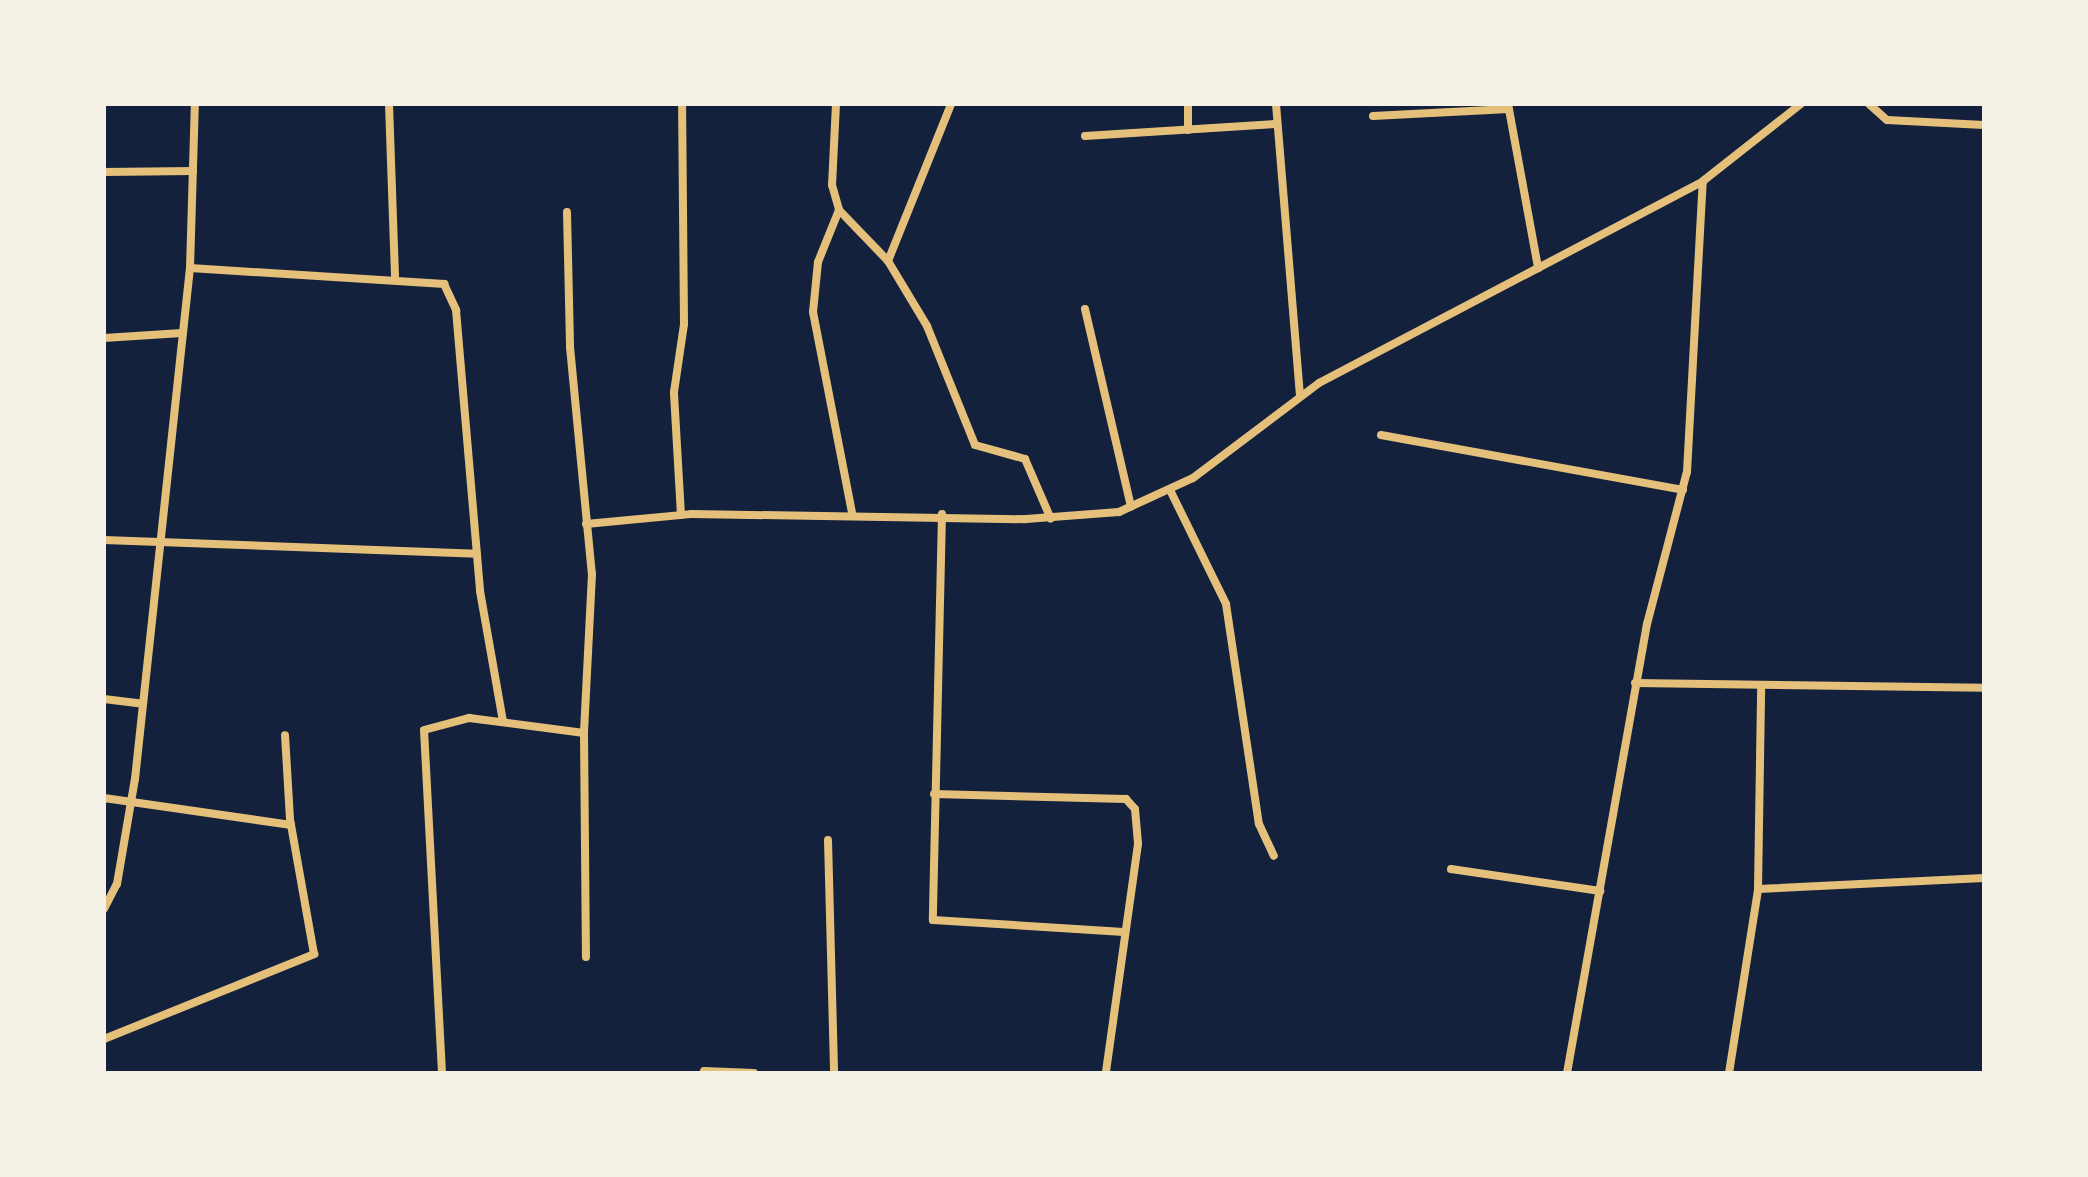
<!DOCTYPE html>
<html>
<head>
<meta charset="utf-8">
<style>
	body { margin:0 }
	#map { position:relative; width:2088px; height:1177px; overflow:hidden; background:#14213d; font-family:"Work Sans",sans-serif }
	div>[style] { position:absolute }
	.minor>* { height:8px; margin:-4px; padding:0 4px; transform-origin:4px; border-radius:4px; background:#e5c07b }
	span { translate:-50% -50%; white-space:nowrap; text-align:center; line-height:1.15; -webkit-text-stroke:8px #f6f1e7; paint-order:stroke }
	.frame { position:absolute; inset:0; border:106px solid #f6f1e7; pointer-events:none }
</style>
</head>
<body>
<div id="map">
	<div class="minor">
		<i style="left:389px;top:104px;width:176px;rotate:88deg"></i>
		<i style="left:836px;top:104px;width:81px;rotate:92.8deg"></i>
		<i style="left:832px;top:185px;width:26px;rotate:74deg"></i>
		<i style="left:839px;top:210px;width:71px;rotate:46.1deg"></i>
		<i style="left:888px;top:261px;width:76px;rotate:59deg"></i>
		<i style="left:927px;top:326px;width:128px;rotate:68deg"></i>
		<i style="left:975px;top:445px;width:52px;rotate:15.6deg"></i>
		<i style="left:1025px;top:459px;width:65px;rotate:66.6deg"></i>
		<i style="left:1188px;top:104px;width:26px;rotate:90deg"></i>
		<i style="left:1276px;top:104px;width:291px;rotate:85.3deg"></i>
		<i style="left:1508px;top:104px;width:167px;rotate:79.6deg"></i>
		<i style="left:1869px;top:104px;width:24px;rotate:42deg"></i>
		<i style="left:1887px;top:120px;width:97px;rotate:3deg"></i>
		<i style="left:1373px;top:116px;width:136px;rotate:-2.9deg"></i>
		<i style="left:1085px;top:136px;width:192px;rotate:-3.6deg"></i>
		<i style="left:104px;top:172px;width:89px;rotate:-0.6deg"></i>
		<i style="left:839px;top:210px;width:56px;rotate:112deg"></i>
		<i style="left:818px;top:262px;width:50px;rotate:95.7deg"></i>
		<i style="left:813px;top:312px;width:204px;rotate:79deg"></i>
		<i style="left:567px;top:212px;width:135px;rotate:88.7deg"></i>
		<i style="left:570px;top:347px;width:228px;rotate:84.5deg"></i>
		<i style="left:592px;top:574px;width:159px;rotate:92.9deg"></i>
		<i style="left:584px;top:733px;width:224px;rotate:89.5deg"></i>
		<i style="left:888px;top:261px;width:169px;rotate:-68.1deg"></i>
		<i style="left:190px;top:268px;width:164px;rotate:-88.3deg"></i>
		<i style="left:1085px;top:309px;width:203px;rotate:76.9deg"></i>
		<i style="left:104px;top:338px;width:78px;rotate:-3.7deg"></i>
		<i style="left:1381px;top:435px;width:307px;rotate:10.3deg"></i>
		<i style="left:1170px;top:490px;width:127px;rotate:63.8deg"></i>
		<i style="left:1226px;top:604px;width:222px;rotate:81.5deg"></i>
		<i style="left:1259px;top:824px;width:35px;rotate:65deg"></i>
		<i style="left:942px;top:514px;width:406px;rotate:91.3deg"></i>
		<i style="left:933px;top:920px;width:191px;rotate:3.6deg"></i>
		<i style="left:681px;top:515px;width:123px;rotate:-93.3deg"></i>
		<i style="left:674px;top:392px;width:69px;rotate:-81.6deg"></i>
		<i style="left:684px;top:324px;width:220px;rotate:-90.5deg"></i>
		<i style="left:586px;top:524px;width:105px;rotate:-5.4deg"></i>
		<i style="left:691px;top:514px;width:335px;rotate:0.9deg"></i>
		<i style="left:1026px;top:519px;width:93px;rotate:-4.3deg"></i>
		<i style="left:1119px;top:512px;width:81px;rotate:-24.7deg"></i>
		<i style="left:1193px;top:478px;width:158px;rotate:-37deg"></i>
		<i style="left:1319px;top:383px;width:434px;rotate:-27.7deg"></i>
		<i style="left:1703px;top:181px;width:125px;rotate:-38.2deg"></i>
		<i style="left:104px;top:540px;width:373px;rotate:2.1deg"></i>
		<i style="left:1635px;top:683px;width:349px;rotate:0.8deg"></i>
		<i style="left:104px;top:699px;width:39px;rotate:7deg"></i>
		<i style="left:934px;top:794px;width:192px;rotate:1.5deg"></i>
		<i style="left:1126px;top:799px;width:13px;rotate:48deg"></i>
		<i style="left:1135px;top:809px;width:35px;rotate:85deg"></i>
		<i style="left:1138px;top:844px;width:231px;rotate:98deg"></i>
		<i style="left:104px;top:798px;width:189px;rotate:8.2deg"></i>
		<i style="left:828px;top:840px;width:233px;rotate:88.5deg"></i>
		<i style="left:1451px;top:869px;width:151px;rotate:8.4deg"></i>
		<i style="left:1758px;top:889px;width:226px;rotate:-2.8deg"></i>
		<i style="left:104px;top:909px;width:28px;rotate:-63deg"></i>
		<i style="left:117px;top:884px;width:107px;rotate:-80.3deg"></i>
		<i style="left:135px;top:779px;width:514px;rotate:-83.86deg"></i>
		<i style="left:190px;top:268px;width:255px;rotate:3.6deg"></i>
		<i style="left:444px;top:284px;width:29px;rotate:65deg"></i>
		<i style="left:456px;top:310px;width:282px;rotate:85.1deg"></i>
		<i style="left:480px;top:591px;width:133px;rotate:80deg"></i>
		<i style="left:104px;top:1039px;width:227px;rotate:-22deg"></i>
		<i style="left:314px;top:954px;width:137px;rotate:-100.1deg"></i>
		<i style="left:290px;top:819px;width:84px;rotate:-93.4deg"></i>
		<i style="left:704px;top:1071px;width:50px;rotate:2.3deg"></i>
		<i style="left:442px;top:1073px;width:343px;rotate:-93deg"></i>
		<i style="left:424px;top:730px;width:47px;rotate:-14.9deg"></i>
		<i style="left:469px;top:718px;width:116px;rotate:7.4deg"></i>
		<i style="left:1567px;top:1073px;width:456px;rotate:-79.9deg"></i>
		<i style="left:1647px;top:624px;width:157px;rotate:-75.3deg"></i>
		<i style="left:1687px;top:472px;width:291px;rotate:-86.9deg"></i>
		<i style="left:1729px;top:1073px;width:186px;rotate:-81deg"></i>
		<i style="left:1758px;top:889px;width:199px;rotate:-89.1deg"></i>
	</div>
	<div class="frame"></div>
</div>
</body>
</html>
